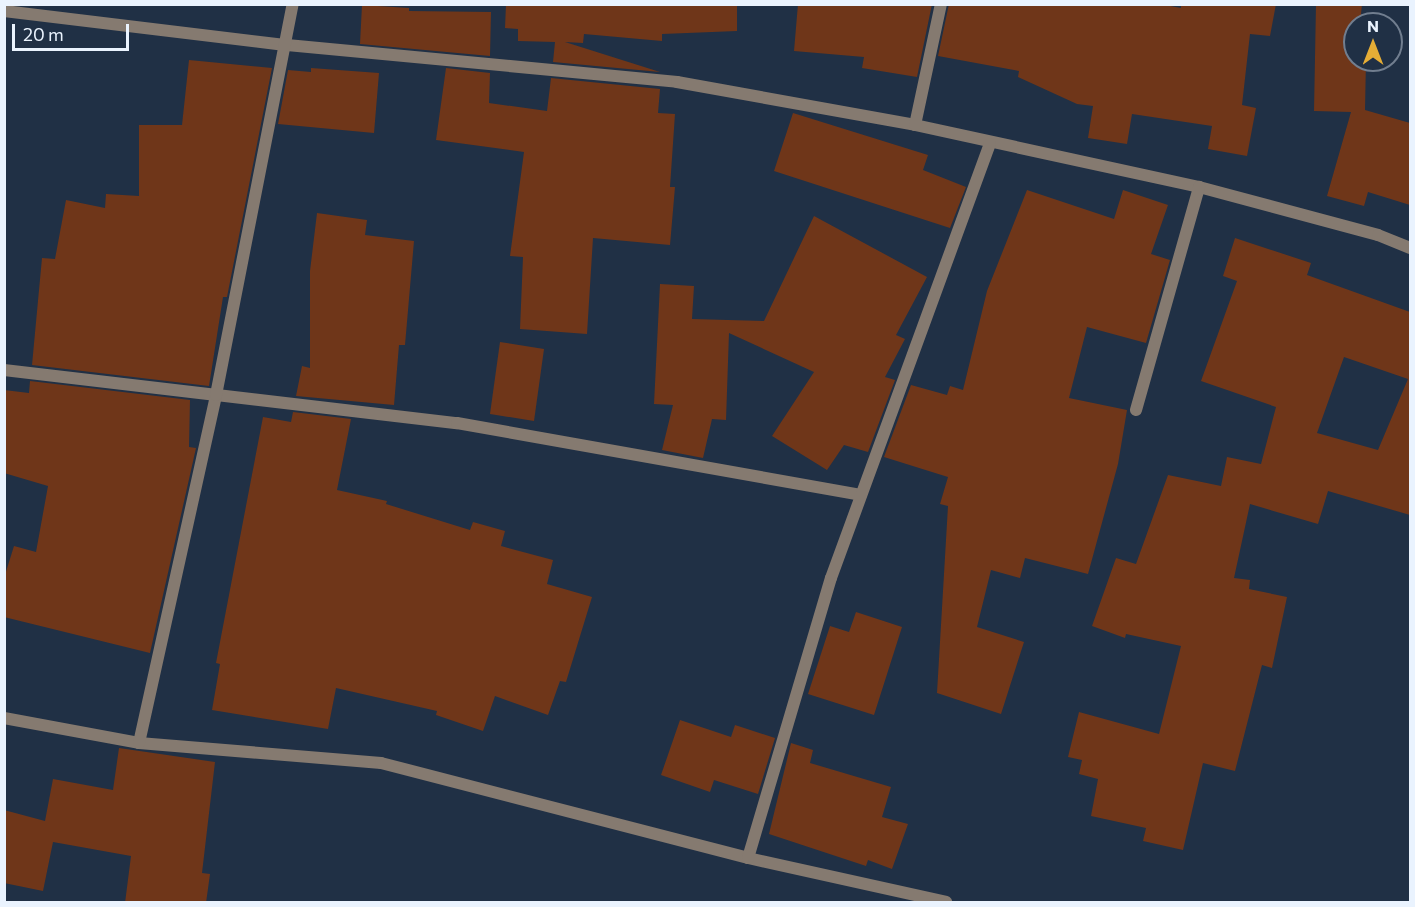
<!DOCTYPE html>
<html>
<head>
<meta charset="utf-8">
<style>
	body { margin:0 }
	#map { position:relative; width:1415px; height:907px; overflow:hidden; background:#203045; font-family:Commissioner,sans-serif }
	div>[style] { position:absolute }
	.building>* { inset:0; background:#6f3619 }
	.minor>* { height:12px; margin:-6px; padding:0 6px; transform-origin:6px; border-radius:6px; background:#857a70 }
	span { translate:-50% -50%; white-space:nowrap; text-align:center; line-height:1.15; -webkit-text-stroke:4.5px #203045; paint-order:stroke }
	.frame { position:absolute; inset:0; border:6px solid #eaf3fe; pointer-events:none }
	.north { position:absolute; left:1343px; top:12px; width:60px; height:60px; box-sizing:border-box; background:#203045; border:2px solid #717e8f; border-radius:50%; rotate:0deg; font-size:16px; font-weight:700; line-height:24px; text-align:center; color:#eaf3fe }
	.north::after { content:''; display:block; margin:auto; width:21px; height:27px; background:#e5ad36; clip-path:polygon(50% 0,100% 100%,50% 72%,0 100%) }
	.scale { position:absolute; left:12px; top:24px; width:117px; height:27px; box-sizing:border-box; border:3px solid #eaf3fe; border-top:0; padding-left:8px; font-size:18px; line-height:21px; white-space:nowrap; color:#eaf3fe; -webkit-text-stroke:4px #203045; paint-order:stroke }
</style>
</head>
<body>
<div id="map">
	<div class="building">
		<i style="clip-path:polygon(506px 4px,737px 4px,737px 31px,662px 34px,662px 41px,584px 34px,583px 43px,565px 42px,660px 72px,553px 62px,555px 42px,518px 41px,518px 29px,505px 28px)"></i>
		<i style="clip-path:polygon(798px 4px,932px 4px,917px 77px,862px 68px,864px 57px,794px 51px)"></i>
		<i style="clip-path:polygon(949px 4px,1160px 4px,1181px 8px,1181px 4px,1276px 4px,1270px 36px,1250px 34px,1242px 105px,1256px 108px,1247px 156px,1208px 149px,1212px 126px,1132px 114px,1127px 144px,1088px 138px,1093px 106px,1077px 104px,1018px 77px,1019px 71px,938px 56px)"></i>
		<i style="clip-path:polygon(1316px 4px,1362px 4px,1360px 24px,1355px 24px,1355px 60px,1366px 60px,1365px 110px,1410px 123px,1410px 205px,1368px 192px,1364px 206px,1327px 196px,1351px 112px,1314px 111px)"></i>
		<i style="clip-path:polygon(362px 5px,409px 8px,409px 11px,491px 12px,490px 56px,360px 44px)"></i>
		<i style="clip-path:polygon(189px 60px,272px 68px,227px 297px,223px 297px,209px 386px,32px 365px,42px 258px,55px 259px,66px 200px,105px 208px,106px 194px,139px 196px,139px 125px,182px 125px)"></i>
		<i style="clip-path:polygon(311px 68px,379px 73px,374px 133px,278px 124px,288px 70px,311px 72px)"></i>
		<i style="clip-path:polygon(446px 68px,490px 73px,489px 103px,547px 111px,551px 78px,660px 89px,658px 113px,675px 114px,670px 187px,675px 187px,670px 245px,593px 238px,587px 334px,520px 329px,523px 257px,510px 256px,524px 152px,436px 140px)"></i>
		<i style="clip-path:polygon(793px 113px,928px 155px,923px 170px,966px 187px,950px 228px,774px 171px)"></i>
		<i style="clip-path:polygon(1027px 190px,1114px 219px,1123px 190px,1168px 205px,1151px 254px,1170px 260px,1146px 343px,1087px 327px,1069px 398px,1127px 410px,1118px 464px,1088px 574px,1025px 558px,1020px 578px,991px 570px,977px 627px,1024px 642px,1001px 714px,937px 693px,948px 506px,940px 504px,948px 477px,884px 457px,911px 385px,947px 395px,950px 386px,963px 390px,987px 291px)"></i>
		<i style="clip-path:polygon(317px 213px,367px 220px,365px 235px,414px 241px,405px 345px,399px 345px,394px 405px,296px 396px,302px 366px,310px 368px,310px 271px)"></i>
		<i style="clip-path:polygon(814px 216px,927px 277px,896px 335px,905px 339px,885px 377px,895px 380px,868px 452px,844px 445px,827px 470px,772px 436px,814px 372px,729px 333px,726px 420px,712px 419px,703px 458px,662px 450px,673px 405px,654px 404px,660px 284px,694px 286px,692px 319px,764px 321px)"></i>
		<i style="clip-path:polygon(evenodd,1235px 238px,1311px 263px,1307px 275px,1410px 312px,1410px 515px,1328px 491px,1318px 524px,1250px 504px,1234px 578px,1250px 580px,1249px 589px,1287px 597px,1272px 668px,1262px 665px,1235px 771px,1203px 763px,1183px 850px,1143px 841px,1146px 828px,1091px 816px,1098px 779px,1079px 774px,1082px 760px,1068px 757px,1079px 712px,1159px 734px,1181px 646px,1126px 634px,1125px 638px,1092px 626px,1116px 558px,1136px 564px,1168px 475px,1221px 486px,1227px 457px,1261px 464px,1276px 407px,1201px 381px,1237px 281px,1223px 276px,1235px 238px,1344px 357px,1408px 379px,1378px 450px,1317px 433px,1344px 357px)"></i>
		<i style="clip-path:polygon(500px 342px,544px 349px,534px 421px,490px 414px)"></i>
		<i style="clip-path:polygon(30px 381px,190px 400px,189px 447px,196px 448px,150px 653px,4px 617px,4px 578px,14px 546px,36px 552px,48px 486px,4px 473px,4px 390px,29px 393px)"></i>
		<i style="clip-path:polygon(293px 412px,351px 419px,337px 490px,387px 501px,386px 504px,470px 530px,473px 522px,505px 531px,501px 546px,553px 560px,547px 584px,592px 597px,566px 682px,560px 681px,548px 715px,495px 696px,483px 731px,436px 715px,437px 711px,336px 688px,328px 729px,212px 710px,220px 664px,216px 663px,263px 417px,291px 422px)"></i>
		<i style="clip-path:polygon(856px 612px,902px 627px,874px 715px,808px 694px,830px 626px,849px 632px)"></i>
		<i style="clip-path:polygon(680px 720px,731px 737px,735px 725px,775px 738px,758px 794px,714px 780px,710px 792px,661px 775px)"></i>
		<i style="clip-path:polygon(791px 743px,813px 750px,810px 763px,891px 787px,882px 817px,908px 824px,892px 869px,868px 860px,866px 866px,769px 834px)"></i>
		<i style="clip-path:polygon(119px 748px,215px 762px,202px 873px,210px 874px,206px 903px,125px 903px,131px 856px,53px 842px,43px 891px,4px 883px,4px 810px,45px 821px,53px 779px,113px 790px)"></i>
	</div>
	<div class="minor">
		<i style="left:4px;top:11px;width:285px;rotate:6.9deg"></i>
		<i style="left:287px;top:45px;width:392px;rotate:5.4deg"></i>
		<i style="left:677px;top:82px;width:242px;rotate:10.2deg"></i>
		<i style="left:915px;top:125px;width:291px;rotate:12.3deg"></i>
		<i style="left:1199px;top:187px;width:185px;rotate:15deg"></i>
		<i style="left:1378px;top:235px;width:35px;rotate:22deg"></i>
		<i style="left:915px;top:125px;width:124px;rotate:-77.9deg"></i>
		<i style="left:4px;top:370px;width:456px;rotate:6.7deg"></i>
		<i style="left:457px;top:423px;width:410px;rotate:10.1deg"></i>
		<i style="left:1136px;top:410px;width:232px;rotate:-74.2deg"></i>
		<i style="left:4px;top:718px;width:137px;rotate:10.5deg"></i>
		<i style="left:139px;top:743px;width:243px;rotate:4.7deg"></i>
		<i style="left:381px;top:763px;width:379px;rotate:14.5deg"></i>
		<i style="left:748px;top:858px;width:203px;rotate:12.5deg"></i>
		<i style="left:139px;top:743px;width:356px;rotate:-77.5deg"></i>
		<i style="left:216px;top:395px;width:399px;rotate:-78.9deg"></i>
		<i style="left:748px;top:858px;width:292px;rotate:-73.5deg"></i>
		<i style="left:831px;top:578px;width:462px;rotate:-69.9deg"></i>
	</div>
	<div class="frame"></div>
	<div class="north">N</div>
	<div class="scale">20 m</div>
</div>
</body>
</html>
